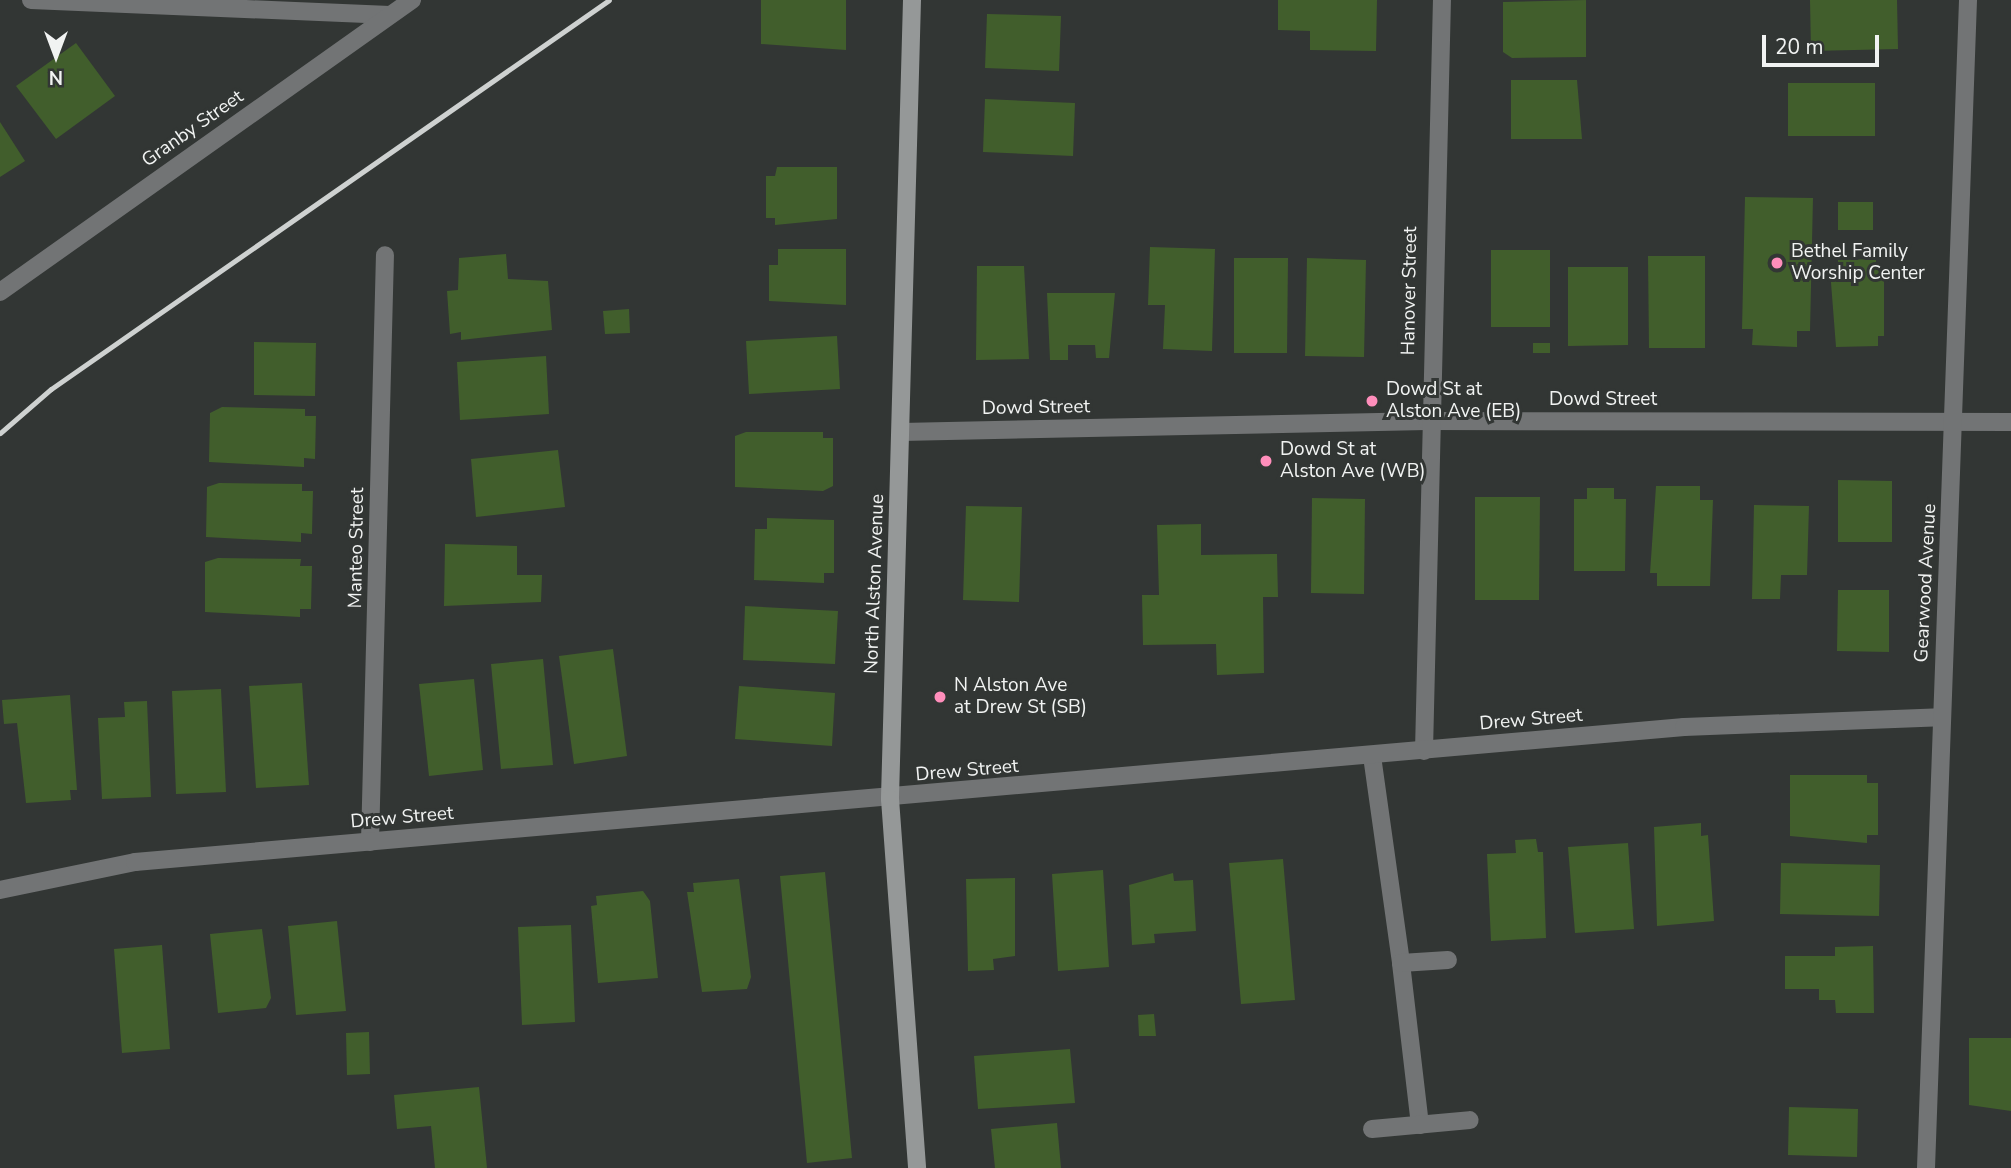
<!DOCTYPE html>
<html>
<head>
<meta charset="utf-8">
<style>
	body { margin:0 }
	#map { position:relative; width:2011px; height:1168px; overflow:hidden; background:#323634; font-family:"Nunito Sans",sans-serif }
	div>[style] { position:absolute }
	.building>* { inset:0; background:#415e2c }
	.service>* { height:18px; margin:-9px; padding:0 9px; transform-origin:9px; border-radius:9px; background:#727475 }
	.minor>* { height:18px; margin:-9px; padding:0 9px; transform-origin:9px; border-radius:9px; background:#727475 }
	.secondary>* { height:18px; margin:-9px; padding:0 9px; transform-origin:9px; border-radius:9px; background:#959898 }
	.rail>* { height:5px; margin:-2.5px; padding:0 2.5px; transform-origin:2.5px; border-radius:2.5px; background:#ced1d0 }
	.dots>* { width:19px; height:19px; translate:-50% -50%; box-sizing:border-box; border:4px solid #323634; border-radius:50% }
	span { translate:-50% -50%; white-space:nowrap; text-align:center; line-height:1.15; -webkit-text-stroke:6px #323634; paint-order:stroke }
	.street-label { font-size:19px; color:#f1f3f2 }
	.poi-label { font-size:19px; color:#f1f3f2 }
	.left { translate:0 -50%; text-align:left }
	.north { position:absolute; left:21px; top:21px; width:70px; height:70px; -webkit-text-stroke:5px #323634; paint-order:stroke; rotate:180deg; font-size:19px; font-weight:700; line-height:28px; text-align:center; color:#f1f3f2 }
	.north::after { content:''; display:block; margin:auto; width:24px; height:32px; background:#f1f3f2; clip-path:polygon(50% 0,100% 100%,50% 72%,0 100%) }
	.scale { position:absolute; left:1762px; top:35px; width:117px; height:32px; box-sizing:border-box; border:4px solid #f1f3f2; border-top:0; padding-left:9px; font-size:21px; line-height:24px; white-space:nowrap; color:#f1f3f2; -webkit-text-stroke:5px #323634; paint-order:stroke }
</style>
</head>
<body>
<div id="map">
	<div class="building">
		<i style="clip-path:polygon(761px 0,846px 0,846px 50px,761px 44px)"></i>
		<i style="clip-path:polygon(1278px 0,1377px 0,1376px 51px,1310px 50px,1310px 31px,1278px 30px)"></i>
		<i style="clip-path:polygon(1586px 0,1586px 57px,1512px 58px,1503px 52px,1503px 2px)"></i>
		<i style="clip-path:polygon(1810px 0,1897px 0,1898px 49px,1811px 51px)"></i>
		<i style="clip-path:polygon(987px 14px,1061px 16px,1059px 71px,985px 68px)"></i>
		<i style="clip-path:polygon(76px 43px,115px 96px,56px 139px,16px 86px)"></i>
		<i style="clip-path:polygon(1511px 80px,1577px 80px,1582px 139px,1511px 139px)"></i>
		<i style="clip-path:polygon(1788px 83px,1875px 83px,1875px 136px,1788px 136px)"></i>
		<i style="clip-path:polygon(985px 99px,1075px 103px,1073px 156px,983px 152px)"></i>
		<i style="clip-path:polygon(0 122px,25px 161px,0 177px)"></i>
		<i style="clip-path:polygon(777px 167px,837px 167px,837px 219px,775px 225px,775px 218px,766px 218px,766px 176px,775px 176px)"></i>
		<i style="clip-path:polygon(1745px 197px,1813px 198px,1810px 331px,1797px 331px,1797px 347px,1752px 345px,1753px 329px,1742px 329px)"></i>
		<i style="clip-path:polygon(1838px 202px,1873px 202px,1873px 230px,1838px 230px)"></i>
		<i style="clip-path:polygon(1150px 247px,1215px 249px,1212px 351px,1163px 349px,1165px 305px,1148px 305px)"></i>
		<i style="clip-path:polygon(778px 249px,846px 249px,846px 305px,769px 301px,769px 265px,778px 265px)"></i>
		<i style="clip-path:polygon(1491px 250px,1550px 250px,1550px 327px,1491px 327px)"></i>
		<i style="clip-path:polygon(506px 254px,508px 279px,548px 281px,552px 330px,461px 340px,461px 332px,450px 334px,447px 291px,458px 290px,459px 258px)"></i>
		<i style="clip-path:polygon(1648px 256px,1705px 256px,1705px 348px,1649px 348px)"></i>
		<i style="clip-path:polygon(1234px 258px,1288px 258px,1287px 353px,1234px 353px)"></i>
		<i style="clip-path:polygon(1307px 258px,1366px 260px,1364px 357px,1305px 356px)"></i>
		<i style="clip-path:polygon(1876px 259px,1876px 270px,1884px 270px,1884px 336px,1878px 336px,1878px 346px,1836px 347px,1830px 270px,1838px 270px,1838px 260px)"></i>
		<i style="clip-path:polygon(977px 266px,1024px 266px,1029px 359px,976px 360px)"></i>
		<i style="clip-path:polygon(1568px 267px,1628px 267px,1628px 345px,1568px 346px)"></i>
		<i style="clip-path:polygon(1047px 293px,1115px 293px,1109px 358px,1096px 358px,1095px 345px,1068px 345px,1068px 360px,1050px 360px)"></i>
		<i style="clip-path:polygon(629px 309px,630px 333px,605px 334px,603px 311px)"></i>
		<i style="clip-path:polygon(837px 336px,840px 389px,749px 394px,746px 341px)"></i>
		<i style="clip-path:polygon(254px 342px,316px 343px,315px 396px,254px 395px)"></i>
		<i style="clip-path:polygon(1533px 343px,1550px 343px,1550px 353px,1533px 353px)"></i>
		<i style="clip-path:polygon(546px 356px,549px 414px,460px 420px,457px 362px)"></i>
		<i style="clip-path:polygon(222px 407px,305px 409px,305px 416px,316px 416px,315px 459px,304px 458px,304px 467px,209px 462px,210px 413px)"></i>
		<i style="clip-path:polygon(746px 432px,823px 432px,823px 438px,833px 438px,833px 486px,823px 491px,735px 487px,735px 436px)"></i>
		<i style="clip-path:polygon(558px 450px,565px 507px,476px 517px,471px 459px)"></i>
		<i style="clip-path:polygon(1838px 480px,1892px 481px,1892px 542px,1838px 542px)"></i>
		<i style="clip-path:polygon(219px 483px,302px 484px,302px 491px,313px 491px,312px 534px,301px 533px,301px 542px,206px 537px,207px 487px)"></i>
		<i style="clip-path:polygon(1656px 486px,1700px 486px,1700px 500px,1713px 500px,1710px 586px,1657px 586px,1657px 573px,1650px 573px)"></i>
		<i style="clip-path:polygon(1587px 488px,1614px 488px,1614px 499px,1626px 499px,1625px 571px,1574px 571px,1574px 499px,1587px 499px)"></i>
		<i style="clip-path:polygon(1475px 497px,1540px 497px,1539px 600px,1475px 600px)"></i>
		<i style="clip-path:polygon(1312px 498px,1365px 499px,1364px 594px,1311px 593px)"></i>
		<i style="clip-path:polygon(1754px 505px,1809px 506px,1807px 575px,1781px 575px,1780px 599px,1752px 599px)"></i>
		<i style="clip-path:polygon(966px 506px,1022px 507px,1019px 602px,963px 600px)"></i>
		<i style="clip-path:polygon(767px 518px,834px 520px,834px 573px,824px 573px,824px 583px,754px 580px,755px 529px,767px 529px)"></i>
		<i style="clip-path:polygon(1201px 524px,1201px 555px,1277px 554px,1278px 597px,1263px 597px,1264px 673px,1217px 675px,1216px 644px,1143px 645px,1142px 595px,1159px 595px,1157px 525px)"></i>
		<i style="clip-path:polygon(445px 544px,517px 546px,517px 575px,542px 575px,541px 602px,444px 606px)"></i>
		<i style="clip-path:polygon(218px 558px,301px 559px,300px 566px,312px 566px,311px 609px,300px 609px,300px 617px,205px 612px,205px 562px)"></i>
		<i style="clip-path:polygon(1838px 590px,1889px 590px,1889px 652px,1837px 651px)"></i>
		<i style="clip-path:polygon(745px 606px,838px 611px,835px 664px,743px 660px)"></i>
		<i style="clip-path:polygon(613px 649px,627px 756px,574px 764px,559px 656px)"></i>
		<i style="clip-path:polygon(543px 659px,553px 765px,501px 769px,491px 664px)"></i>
		<i style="clip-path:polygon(474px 679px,483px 770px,429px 776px,419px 684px)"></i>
		<i style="clip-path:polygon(302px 683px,309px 785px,256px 788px,249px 686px)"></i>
		<i style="clip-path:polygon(739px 686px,835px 693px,832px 746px,735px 739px)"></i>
		<i style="clip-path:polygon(221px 689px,226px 792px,176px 794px,172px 691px)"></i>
		<i style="clip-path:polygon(70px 695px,77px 790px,70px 790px,71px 800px,26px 803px,17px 723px,4px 724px,2px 700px)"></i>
		<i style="clip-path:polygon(147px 701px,151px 797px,102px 799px,98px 718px,125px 717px,124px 702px)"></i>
		<i style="clip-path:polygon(1790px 775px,1867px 775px,1867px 783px,1878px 783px,1878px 835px,1867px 835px,1867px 843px,1790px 836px)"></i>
		<i style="clip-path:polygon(1701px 823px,1701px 836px,1708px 835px,1714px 921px,1657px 926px,1654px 827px)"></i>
		<i style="clip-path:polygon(1536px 839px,1538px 852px,1543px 852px,1546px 938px,1491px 941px,1487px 854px,1516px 853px,1515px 840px)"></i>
		<i style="clip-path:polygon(1628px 843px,1634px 929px,1575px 933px,1568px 847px)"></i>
		<i style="clip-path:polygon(1283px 859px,1295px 1000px,1241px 1004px,1229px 863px)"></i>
		<i style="clip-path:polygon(1781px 863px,1880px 865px,1879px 916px,1780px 914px)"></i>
		<i style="clip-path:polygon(1103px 870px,1109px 967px,1058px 971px,1052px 874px)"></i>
		<i style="clip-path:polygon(825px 872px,852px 1158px,807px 1163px,780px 876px)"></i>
		<i style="clip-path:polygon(1173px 873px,1174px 881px,1193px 880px,1196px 931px,1154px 934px,1155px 943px,1132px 945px,1129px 885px)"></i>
		<i style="clip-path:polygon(1015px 878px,1015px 956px,993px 959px,994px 970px,968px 971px,966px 879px)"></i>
		<i style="clip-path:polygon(739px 879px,751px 977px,747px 989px,702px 992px,687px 892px,694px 892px,693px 883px)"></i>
		<i style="clip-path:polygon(643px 891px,650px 901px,658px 978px,598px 983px,591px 906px,597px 905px,596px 896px)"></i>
		<i style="clip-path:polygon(337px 921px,346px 1011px,296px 1015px,288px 926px)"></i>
		<i style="clip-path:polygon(571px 925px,575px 1022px,522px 1025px,518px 927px)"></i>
		<i style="clip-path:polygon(262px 929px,271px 998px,266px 1008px,218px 1013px,210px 934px)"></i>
		<i style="clip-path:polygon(162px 945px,170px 1049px,122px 1053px,114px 949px)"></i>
		<i style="clip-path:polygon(1873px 946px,1874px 1013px,1836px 1013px,1835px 1000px,1819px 1000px,1819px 989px,1785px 989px,1785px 956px,1835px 956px,1835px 947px)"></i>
		<i style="clip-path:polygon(1154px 1014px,1156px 1036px,1139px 1036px,1138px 1015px)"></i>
		<i style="clip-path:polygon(369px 1032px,370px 1074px,347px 1075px,346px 1033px)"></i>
		<i style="clip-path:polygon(1969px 1038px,2011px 1038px,2011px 1111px,1969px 1105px)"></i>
		<i style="clip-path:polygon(1070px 1049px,1075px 1103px,978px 1109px,974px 1056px)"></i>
		<i style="clip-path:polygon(479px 1087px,487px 1168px,435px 1168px,431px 1126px,397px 1129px,394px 1095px)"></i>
		<i style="clip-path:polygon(1789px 1107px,1858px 1109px,1857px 1157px,1788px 1155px)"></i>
		<i style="clip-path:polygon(1057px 1123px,1061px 1168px,995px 1168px,991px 1129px)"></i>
	</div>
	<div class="service">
		<i style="left:1372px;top:756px;width:209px;rotate:82deg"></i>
		<i style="left:1420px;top:1125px;width:163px;rotate:-96.7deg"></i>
		<i style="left:1401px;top:963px;width:47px;rotate:-3.7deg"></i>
		<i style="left:1372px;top:1129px;width:98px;rotate:-5.2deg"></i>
	</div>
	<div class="minor">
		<i style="left:31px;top:0;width:359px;rotate:2.4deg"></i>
		<i style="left:0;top:292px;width:505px;rotate:-35.33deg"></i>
		<i style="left:901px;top:432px;width:526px;rotate:-1.2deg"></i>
		<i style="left:1427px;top:421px;width:584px;rotate:0.1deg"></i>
		<i style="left:1424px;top:751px;width:751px;rotate:-88.63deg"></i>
		<i style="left:370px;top:842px;width:587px;rotate:-88.54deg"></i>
		<i style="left:0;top:890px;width:138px;rotate:-11.7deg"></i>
		<i style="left:135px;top:862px;width:1555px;rotate:-4.98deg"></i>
		<i style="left:1684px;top:727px;width:256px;rotate:-2.2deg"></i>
		<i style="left:1926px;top:1168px;width:1169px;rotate:-87.94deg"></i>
	</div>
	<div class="secondary">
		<i style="left:912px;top:0;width:799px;rotate:91.58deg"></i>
		<i style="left:890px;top:799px;width:370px;rotate:85.8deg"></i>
	</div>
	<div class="rail">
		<i style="left:0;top:433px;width:67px;rotate:-40.8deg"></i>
		<i style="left:51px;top:389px;width:680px;rotate:-34.88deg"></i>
	</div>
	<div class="dots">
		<i style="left:1777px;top:263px;background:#ff8ebb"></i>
		<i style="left:1372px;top:401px;background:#ff8ebb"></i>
		<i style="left:1266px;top:461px;background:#ff8ebb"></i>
		<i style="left:940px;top:697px;background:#ff8ebb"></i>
	</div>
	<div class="street-label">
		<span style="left:193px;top:129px;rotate:-35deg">Granby Street</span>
		<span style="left:1410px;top:291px;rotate:-89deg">Hanover Street</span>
		<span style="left:1603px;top:400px">Dowd Street</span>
		<span style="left:1036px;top:408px;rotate:-1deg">Dowd Street</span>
		<span style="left:357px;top:548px;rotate:-89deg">Manteo Street</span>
		<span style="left:1926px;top:583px;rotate:-87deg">Gearwood Avenue</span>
		<span style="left:875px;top:584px;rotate:-88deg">North Alston Avenue</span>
		<span style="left:1531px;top:720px;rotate:-5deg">Drew Street</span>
		<span style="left:967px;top:771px;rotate:-5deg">Drew Street</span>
		<span style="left:402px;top:818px;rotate:-5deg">Drew Street</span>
	</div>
	<div class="poi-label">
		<span class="left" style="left:1791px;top:263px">Bethel Family<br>Worship Center</span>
		<span class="left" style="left:1386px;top:401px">Dowd St at<br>Alston Ave (EB)</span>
		<span class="left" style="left:1280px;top:461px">Dowd St at<br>Alston Ave (WB)</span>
		<span class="left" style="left:954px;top:697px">N Alston Ave<br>at Drew St (SB)</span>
	</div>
	<div class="north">N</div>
	<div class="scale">20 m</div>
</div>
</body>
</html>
